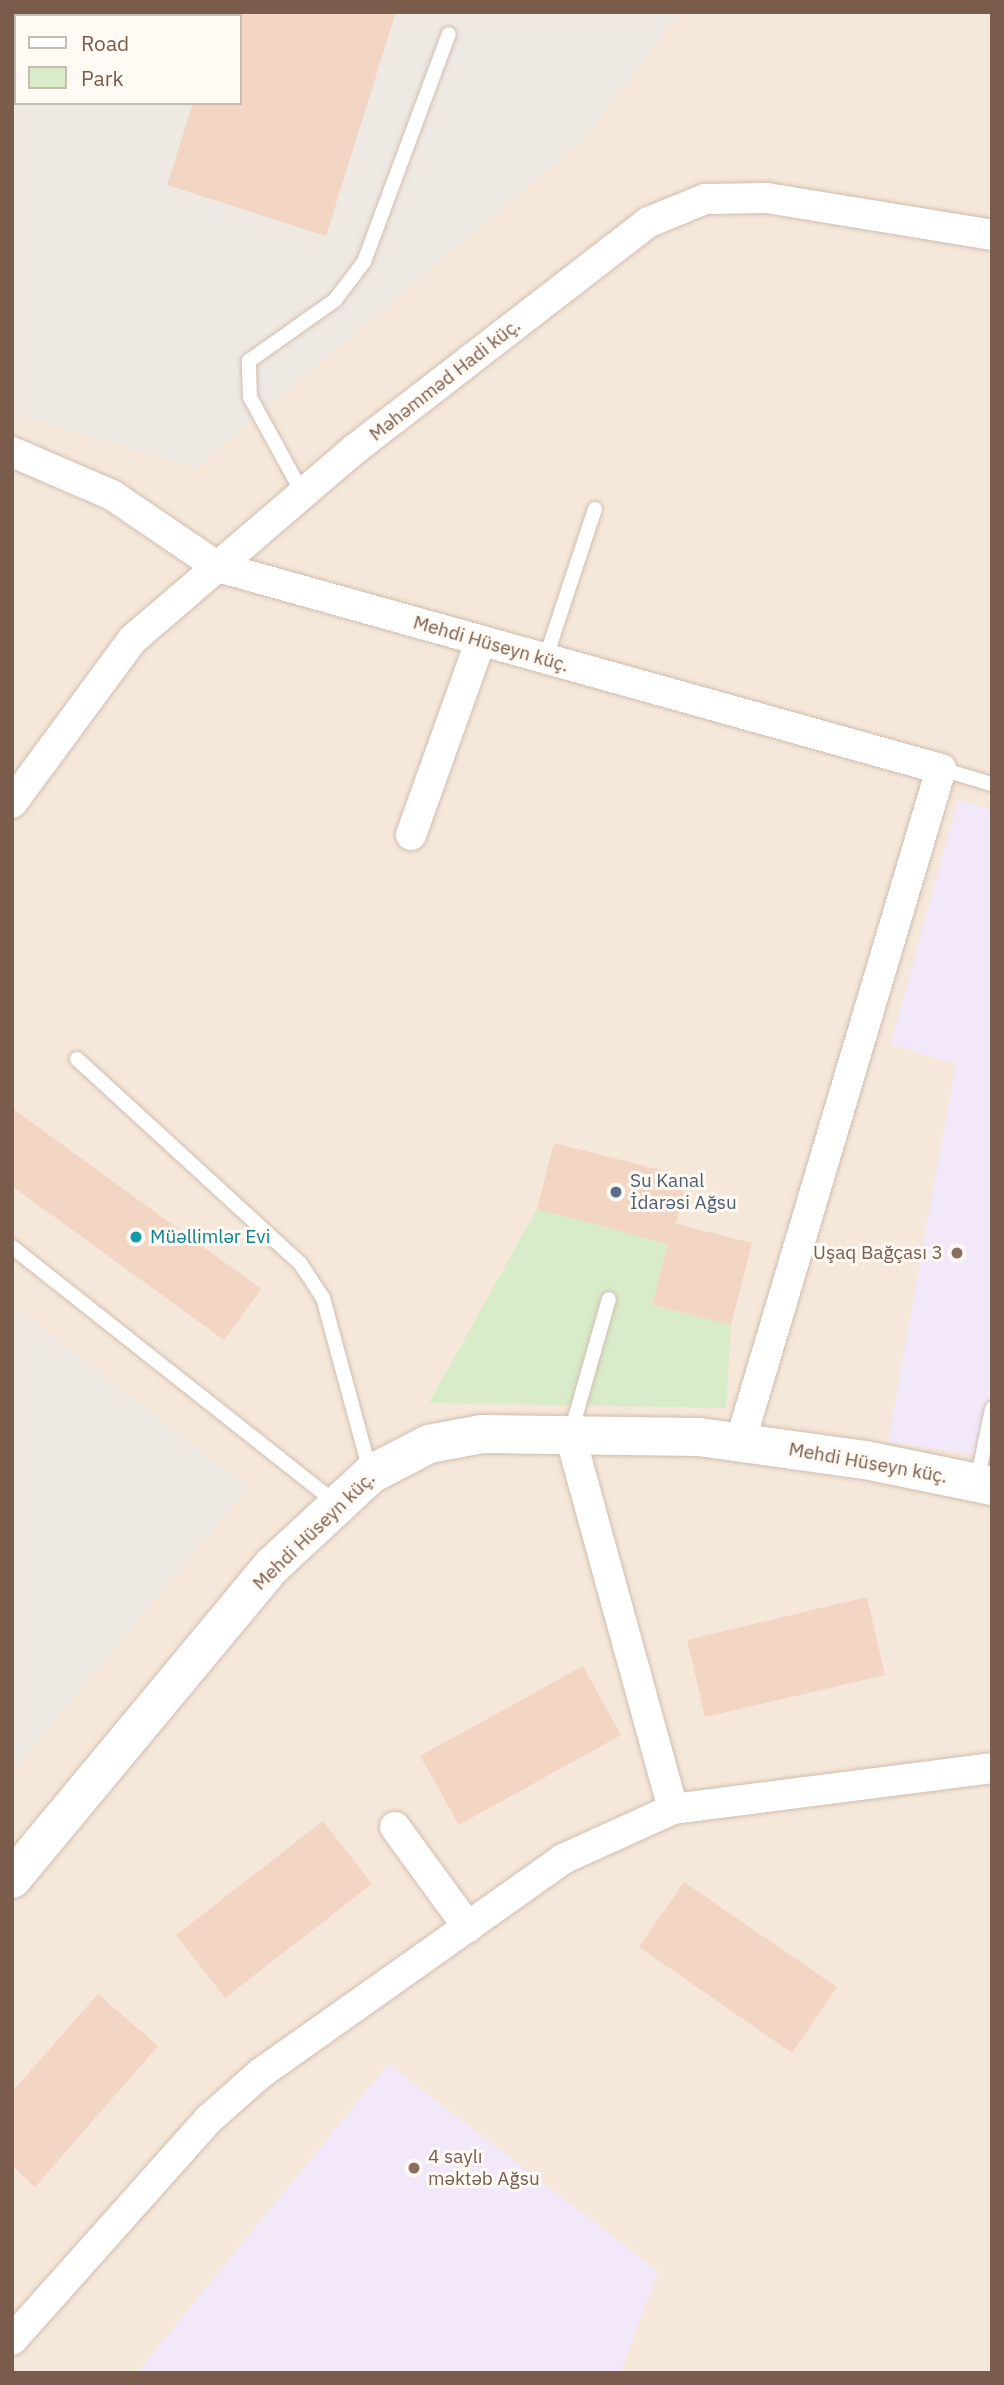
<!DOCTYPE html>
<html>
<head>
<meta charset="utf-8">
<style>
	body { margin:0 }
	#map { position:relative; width:1004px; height:2385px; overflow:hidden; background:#fdf6ec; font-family:"IBM Plex Sans",sans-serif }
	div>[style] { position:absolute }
	.residential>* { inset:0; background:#f5e8da }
	.industrial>* { inset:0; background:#efe9e4 }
	.education>* { inset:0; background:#f3e8fa }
	.green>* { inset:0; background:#d8ecc9 }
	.building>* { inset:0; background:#f3d5c3 }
	.roads { filter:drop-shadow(0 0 2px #d1beb0) drop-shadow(0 0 2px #d1beb0) }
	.lane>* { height:14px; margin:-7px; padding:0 7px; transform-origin:7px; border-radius:7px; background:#fff }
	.street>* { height:30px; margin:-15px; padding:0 15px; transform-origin:15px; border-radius:15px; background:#fff }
	.secondary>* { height:38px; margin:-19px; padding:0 19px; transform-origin:19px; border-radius:19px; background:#fff }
	.dots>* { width:19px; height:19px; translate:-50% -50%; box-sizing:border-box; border:4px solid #fffaf3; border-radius:50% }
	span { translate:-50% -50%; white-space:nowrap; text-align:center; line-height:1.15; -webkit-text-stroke:6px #fffaf3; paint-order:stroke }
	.street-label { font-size:19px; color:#7a5c4d }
	.service-label { font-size:19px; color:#4e5e75 }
	.left { translate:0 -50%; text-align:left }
	.culture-label { font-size:19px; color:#0d838f }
	.education-label { font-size:19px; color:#785e54 }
	.right { translate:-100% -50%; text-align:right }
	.frame { position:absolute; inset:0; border:14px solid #7a5c4d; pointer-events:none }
	.legend { position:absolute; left:14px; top:14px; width:228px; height:91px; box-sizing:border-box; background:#fffaf3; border:2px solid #cabbb1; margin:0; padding:9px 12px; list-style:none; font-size:21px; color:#7a5c4d }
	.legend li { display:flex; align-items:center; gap:14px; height:35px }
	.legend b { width:35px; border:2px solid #cabbb1 }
</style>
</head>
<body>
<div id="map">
	<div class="residential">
		<i style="clip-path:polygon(evenodd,12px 12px,992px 12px,992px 2373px,12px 2373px,12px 12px,16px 16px,240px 16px,240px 103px,16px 103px,16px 16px)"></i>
	</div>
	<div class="industrial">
		<i style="clip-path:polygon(evenodd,12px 12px,681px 12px,582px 141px,196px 468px,12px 413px,12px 12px,16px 16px,240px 16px,240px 103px,16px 103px,16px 16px)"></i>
		<i style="clip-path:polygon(12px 1305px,248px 1487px,12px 1773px)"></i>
	</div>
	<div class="education">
		<i style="clip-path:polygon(958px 800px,992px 810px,992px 1457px,888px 1442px,956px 1064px,891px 1044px)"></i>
		<i style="clip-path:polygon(388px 2064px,658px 2271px,620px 2373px,137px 2373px)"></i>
	</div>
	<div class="green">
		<i style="clip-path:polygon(537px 1209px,668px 1244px,652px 1305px,731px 1325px,726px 1408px,429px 1403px)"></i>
	</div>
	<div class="building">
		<i style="clip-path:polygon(222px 12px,396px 12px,326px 236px,167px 185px,193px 103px,240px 103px,240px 16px)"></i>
		<i style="clip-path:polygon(12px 1108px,261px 1289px,224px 1340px,12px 1186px)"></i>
		<i style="clip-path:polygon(554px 1143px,688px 1177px,676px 1224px,752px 1243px,731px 1325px,652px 1305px,668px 1244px,537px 1209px)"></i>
		<i style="clip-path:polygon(867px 1597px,885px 1675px,705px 1717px,687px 1640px)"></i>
		<i style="clip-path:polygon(583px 1666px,621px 1735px,459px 1825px,420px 1756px)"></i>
		<i style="clip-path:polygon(323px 1821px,372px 1884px,225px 1998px,176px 1935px)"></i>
		<i style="clip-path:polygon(684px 1882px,837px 1987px,792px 2053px,639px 1947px)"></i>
		<i style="clip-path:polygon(98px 1994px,158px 2046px,35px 2187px,12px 2166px,12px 2092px)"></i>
	</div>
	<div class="roads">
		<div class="lane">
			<i style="left:303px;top:494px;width:111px;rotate:-118.7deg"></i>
			<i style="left:250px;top:397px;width:36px;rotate:-92deg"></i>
			<i style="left:249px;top:361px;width:105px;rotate:-35.3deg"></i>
			<i style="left:335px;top:300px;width:48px;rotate:-52.7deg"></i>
			<i style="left:364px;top:262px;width:243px;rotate:-69.6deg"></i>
			<i style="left:545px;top:660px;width:159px;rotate:-71.7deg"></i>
			<i style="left:941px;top:769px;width:53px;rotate:16.4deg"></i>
			<i style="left:77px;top:1059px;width:302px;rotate:42.5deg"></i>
			<i style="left:300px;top:1263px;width:42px;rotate:56.7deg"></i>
			<i style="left:323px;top:1298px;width:179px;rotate:74.8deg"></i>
			<i style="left:12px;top:1247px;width:415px;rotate:38.3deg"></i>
			<i style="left:571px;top:1432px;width:138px;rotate:-74.1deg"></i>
			<i style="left:977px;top:1481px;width:74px;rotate:-78.2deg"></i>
		</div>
		<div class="street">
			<i style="left:12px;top:452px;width:109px;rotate:23.3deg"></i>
			<i style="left:112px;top:495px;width:128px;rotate:34.2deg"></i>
			<i style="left:218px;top:567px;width:751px;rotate:15.61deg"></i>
			<i style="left:941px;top:769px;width:703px;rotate:106.61deg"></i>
			<i style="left:12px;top:803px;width:202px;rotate:-53.6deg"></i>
			<i style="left:132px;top:640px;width:294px;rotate:-40.6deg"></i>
			<i style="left:355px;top:449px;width:371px;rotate:-37.7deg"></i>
			<i style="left:649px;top:222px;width:61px;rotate:-22.3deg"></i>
			<i style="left:705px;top:199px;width:62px;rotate:-0.9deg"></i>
			<i style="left:767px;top:198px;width:228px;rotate:9.3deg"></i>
			<i style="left:411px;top:835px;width:205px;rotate:-70.3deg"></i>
			<i style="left:570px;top:1435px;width:388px;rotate:74.6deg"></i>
			<i style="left:395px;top:1827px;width:124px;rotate:53.9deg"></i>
			<i style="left:12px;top:2340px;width:296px;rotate:-48.3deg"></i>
			<i style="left:209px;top:2119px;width:69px;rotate:-41.5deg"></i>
			<i style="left:261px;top:2073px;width:370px;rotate:-35.3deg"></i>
			<i style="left:563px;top:1859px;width:121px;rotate:-24.4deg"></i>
			<i style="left:673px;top:1809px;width:322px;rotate:-7.3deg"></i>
		</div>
		<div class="secondary">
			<i style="left:12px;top:1879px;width:407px;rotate:-50.3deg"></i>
			<i style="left:272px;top:1566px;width:135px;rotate:-42.9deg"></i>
			<i style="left:371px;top:1474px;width:65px;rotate:-27.3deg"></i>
			<i style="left:429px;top:1444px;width:54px;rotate:-10.7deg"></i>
			<i style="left:482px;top:1434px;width:217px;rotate:0.8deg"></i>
			<i style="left:699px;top:1437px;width:168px;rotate:7.9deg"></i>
			<i style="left:865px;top:1460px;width:130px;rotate:11.6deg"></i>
		</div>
	</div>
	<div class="dots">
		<i style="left:616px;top:1192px;background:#5c6f8a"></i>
		<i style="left:136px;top:1237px;background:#0f9aa8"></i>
		<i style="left:957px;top:1253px;background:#8d6e63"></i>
		<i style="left:414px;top:2168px;background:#8d6e63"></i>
	</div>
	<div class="street-label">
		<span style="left:445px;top:380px;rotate:-38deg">Məhəmməd Hadi küç.</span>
		<span style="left:491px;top:644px;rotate:16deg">Mehdi Hüseyn küç.</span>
		<span style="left:868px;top:1463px;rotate:10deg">Mehdi Hüseyn küç.</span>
		<span style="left:314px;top:1531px;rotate:-44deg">Mehdi Hüseyn küç.</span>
	</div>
	<div class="service-label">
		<span class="left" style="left:630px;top:1192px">Su Kanal<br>İdarəsi Ağsu</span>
	</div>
	<div class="culture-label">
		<span class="left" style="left:150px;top:1237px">Müəllimlər Evi</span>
	</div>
	<div class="education-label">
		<span class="right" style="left:943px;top:1253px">Uşaq Bağçası 3</span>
		<span class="left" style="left:428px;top:2168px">4 saylı<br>məktəb Ağsu</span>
	</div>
	<div class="frame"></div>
	<ul class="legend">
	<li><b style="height:9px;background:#fff"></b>Road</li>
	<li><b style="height:19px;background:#d8ecc9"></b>Park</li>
	</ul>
</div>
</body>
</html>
